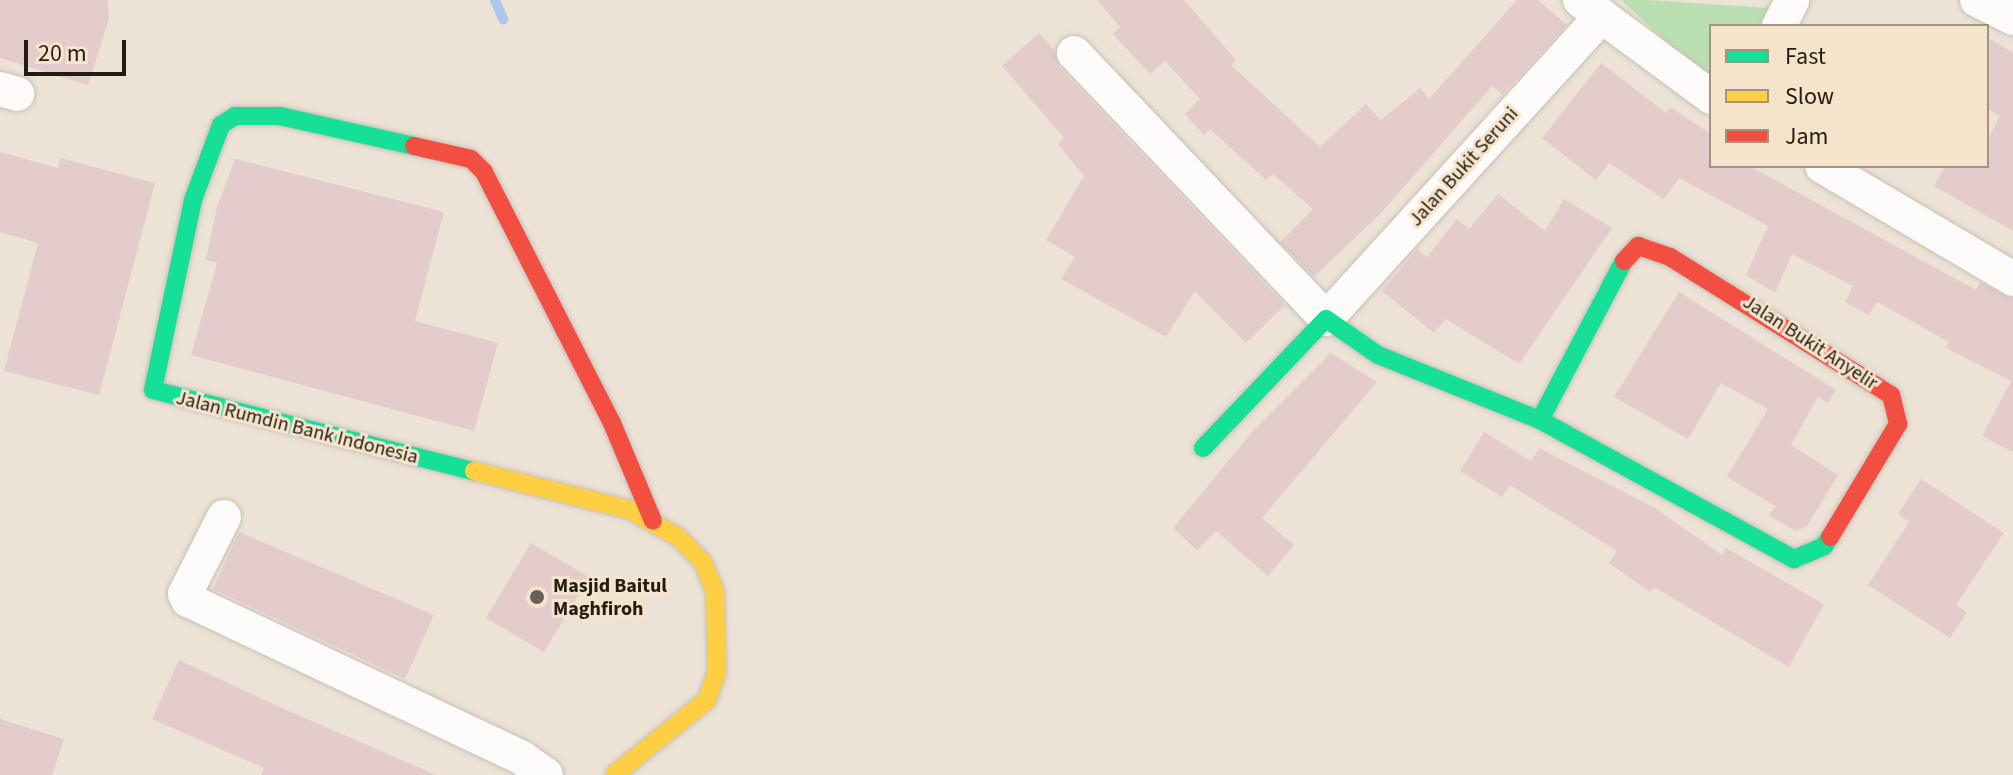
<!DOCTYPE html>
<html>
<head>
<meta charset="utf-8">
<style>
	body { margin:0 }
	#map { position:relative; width:2013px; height:775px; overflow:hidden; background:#ece2d5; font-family:"Source Sans 3",sans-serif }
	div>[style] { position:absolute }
	.green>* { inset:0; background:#badfb3 }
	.stream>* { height:10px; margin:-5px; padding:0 5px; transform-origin:5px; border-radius:5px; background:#adc6ee }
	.building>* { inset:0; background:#e4cccc }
	.roads { filter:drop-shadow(0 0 2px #c8c0b6) drop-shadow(0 0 2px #c8c0b6) }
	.street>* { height:34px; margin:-17px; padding:0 17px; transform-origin:17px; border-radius:17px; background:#fcfbf9 }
	.fast>* { height:18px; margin:-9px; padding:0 9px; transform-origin:9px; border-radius:9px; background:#16e098 }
	.slow>* { height:18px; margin:-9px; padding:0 9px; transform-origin:9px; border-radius:9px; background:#ffcf43 }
	.jam>* { height:18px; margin:-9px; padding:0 9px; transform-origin:9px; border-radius:9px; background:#f24e42 }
	.dots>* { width:22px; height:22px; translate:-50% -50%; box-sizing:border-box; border:4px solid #f6e3cb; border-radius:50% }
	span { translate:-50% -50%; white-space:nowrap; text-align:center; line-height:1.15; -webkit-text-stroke:6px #f6e3cb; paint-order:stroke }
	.street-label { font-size:20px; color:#231c13 }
	.poi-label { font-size:20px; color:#231c13; font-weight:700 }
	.left { translate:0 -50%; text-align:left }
	.legend { position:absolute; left:1709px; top:24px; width:280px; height:144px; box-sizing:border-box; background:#f6e3cb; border:2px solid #a29381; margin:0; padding:10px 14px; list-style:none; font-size:24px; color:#231c13 }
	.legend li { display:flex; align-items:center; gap:16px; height:40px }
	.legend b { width:40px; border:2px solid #a29381 }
	.scale { position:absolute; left:24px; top:40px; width:102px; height:36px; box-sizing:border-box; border:4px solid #231c13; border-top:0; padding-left:10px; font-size:24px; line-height:28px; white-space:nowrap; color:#231c13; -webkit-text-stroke:6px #f6e3cb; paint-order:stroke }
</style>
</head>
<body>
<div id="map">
	<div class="green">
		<i style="clip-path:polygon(1621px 0,1648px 0,1769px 8px,1759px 26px,1711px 26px,1711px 83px)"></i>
	</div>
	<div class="stream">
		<i style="left:495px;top:0;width:21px;rotate:67deg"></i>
	</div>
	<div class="building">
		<i style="clip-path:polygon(0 0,108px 0,109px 19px,88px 85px,0 58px)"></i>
		<i style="clip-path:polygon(1097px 0,1184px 0,1236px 60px,1231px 65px,1320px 147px,1366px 104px,1381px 120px,1420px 88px,1429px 99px,1517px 0,1538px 0,1567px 25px,1502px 95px,1492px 86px,1382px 212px,1314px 277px,1280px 242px,1313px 209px,1273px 174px,1266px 180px,1210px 129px,1204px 135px,1185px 114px,1200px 99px,1165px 61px,1150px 74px,1113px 34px,1120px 27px)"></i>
		<i style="clip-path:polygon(1039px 33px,1055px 51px,1059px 67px,1285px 305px,1246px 343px,1195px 291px,1166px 337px,1061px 279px,1075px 257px,1046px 240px,1084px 176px,1058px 144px,1064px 138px,1002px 66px)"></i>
		<i style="clip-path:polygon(1987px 37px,2013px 53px,2013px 231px,1934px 186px,1945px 166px,1987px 166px,1987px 141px,2000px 116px,1987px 108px)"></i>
		<i style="clip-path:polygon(1601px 63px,1666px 113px,1670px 107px,1711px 134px,1711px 166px,1749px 166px,1976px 290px,1980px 282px,2013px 299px,2013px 452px,1982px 436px,2011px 381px,1946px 348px,1949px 342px,1877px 302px,1869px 315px,1845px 302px,1853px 286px,1792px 254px,1775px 293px,1746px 275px,1768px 226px,1679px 178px,1664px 199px,1609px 163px,1596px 180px,1542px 138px)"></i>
		<i style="clip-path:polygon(0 152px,58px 168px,60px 158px,155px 183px,99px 395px,4px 371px,38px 243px,0 232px)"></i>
		<i style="clip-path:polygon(235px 159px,444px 212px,415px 321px,498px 343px,474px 431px,191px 355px,217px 263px,206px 260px,217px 207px)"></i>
		<i style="clip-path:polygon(1498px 194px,1545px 231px,1564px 199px,1612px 228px,1519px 364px,1446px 319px,1434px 333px,1382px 291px,1417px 249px,1427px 257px,1457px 219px,1469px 229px)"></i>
		<i style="clip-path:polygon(1679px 292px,1836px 390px,1828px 403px,1818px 397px,1791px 445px,1838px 475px,1807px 526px,1796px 531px,1769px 516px,1775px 506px,1727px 477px,1768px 409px,1721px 383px,1688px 439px,1614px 397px)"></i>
		<i style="clip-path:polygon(1331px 353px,1377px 382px,1262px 518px,1294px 545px,1268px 576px,1216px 531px,1197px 550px,1173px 528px,1252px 432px)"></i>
		<i style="clip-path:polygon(1484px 432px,1531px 461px,1539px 448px,1655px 508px,1722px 555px,1726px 548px,1824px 604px,1789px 667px,1654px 587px,1650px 592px,1609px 563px,1617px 551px,1510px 485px,1502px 497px,1460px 471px)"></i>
		<i style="clip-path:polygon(1921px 479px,2004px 533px,1956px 605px,1967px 612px,1950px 638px,1868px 585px,1909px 522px,1898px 514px)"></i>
		<i style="clip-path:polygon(239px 532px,434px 615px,405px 679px,213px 589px)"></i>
		<i style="clip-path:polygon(531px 543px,589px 577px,544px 652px,486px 618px)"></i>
		<i style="clip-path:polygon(179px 660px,282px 708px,436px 775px,261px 775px,264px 768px,152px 719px)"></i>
		<i style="clip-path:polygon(0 719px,64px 739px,52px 775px,0 775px)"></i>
	</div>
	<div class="roads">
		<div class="street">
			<i style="left:1580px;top:0;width:163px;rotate:36.5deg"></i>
			<i style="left:1977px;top:0;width:40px;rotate:26.6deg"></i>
			<i style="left:1779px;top:26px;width:29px;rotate:-63deg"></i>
			<i style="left:1074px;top:53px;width:366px;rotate:46.5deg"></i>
			<i style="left:1326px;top:319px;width:410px;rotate:-47.7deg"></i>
			<i style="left:0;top:89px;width:18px;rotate:16deg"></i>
			<i style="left:1822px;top:166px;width:222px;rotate:30.6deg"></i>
			<i style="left:224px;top:517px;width:86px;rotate:116.9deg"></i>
			<i style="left:185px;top:594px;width:7px;rotate:63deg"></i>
			<i style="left:188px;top:600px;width:369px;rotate:25.3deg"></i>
			<i style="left:522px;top:758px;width:29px;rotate:35deg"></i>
		</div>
		<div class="fast">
			<i style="left:414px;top:146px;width:137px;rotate:-167.4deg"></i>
			<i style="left:280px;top:116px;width:45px;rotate:180deg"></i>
			<i style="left:235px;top:116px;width:17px;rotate:147deg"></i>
			<i style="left:221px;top:125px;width:80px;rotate:110.5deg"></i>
			<i style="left:193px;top:200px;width:194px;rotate:101.9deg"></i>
			<i style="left:153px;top:390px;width:331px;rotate:14.2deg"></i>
			<i style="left:1540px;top:420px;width:180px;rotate:-62.2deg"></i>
			<i style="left:1203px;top:448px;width:178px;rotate:-46.4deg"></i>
			<i style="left:1326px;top:319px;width:63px;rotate:34.7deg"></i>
			<i style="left:1378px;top:355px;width:175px;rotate:21.9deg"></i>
			<i style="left:1540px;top:420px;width:290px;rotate:28.7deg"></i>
			<i style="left:1794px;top:559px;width:33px;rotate:-23deg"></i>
			<i style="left:1824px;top:546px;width:11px;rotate:-56deg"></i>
		</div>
		<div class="slow">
			<i style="left:474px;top:471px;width:161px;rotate:14deg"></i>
			<i style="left:630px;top:510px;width:55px;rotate:29.4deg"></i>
			<i style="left:678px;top:537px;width:35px;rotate:45deg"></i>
			<i style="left:703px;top:562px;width:32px;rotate:68deg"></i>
			<i style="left:715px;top:592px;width:80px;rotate:88.6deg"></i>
			<i style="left:717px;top:672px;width:30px;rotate:110deg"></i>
			<i style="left:707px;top:700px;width:119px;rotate:141.1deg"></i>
		</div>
		<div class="jam">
			<i style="left:414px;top:146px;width:58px;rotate:12.8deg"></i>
			<i style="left:471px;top:159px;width:18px;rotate:45deg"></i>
			<i style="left:484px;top:172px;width:282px;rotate:63deg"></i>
			<i style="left:612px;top:423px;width:106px;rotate:67.3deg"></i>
			<i style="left:1624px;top:261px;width:21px;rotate:-47deg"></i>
			<i style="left:1638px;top:246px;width:34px;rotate:19deg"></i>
			<i style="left:1670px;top:257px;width:261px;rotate:32deg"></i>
			<i style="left:1891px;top:395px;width:30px;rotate:76deg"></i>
			<i style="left:1898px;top:424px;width:132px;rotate:121deg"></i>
		</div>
	</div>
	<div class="dots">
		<i style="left:537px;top:597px;background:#696157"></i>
	</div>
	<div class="street-label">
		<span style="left:1464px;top:167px;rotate:-48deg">Jalan Bukit Seruni</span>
		<span style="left:1810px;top:343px;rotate:33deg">Jalan Bukit Anyelir</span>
		<span style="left:297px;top:428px;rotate:14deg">Jalan Rumdin Bank Indonesia</span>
	</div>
	<div class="poi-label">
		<span class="left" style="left:553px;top:598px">Masjid Baitul<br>Maghfiroh</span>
	</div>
	<ul class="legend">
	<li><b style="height:10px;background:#16e098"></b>Fast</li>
	<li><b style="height:10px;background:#ffcf43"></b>Slow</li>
	<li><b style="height:10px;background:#f24e42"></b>Jam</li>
	</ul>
	<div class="scale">20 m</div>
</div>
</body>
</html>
